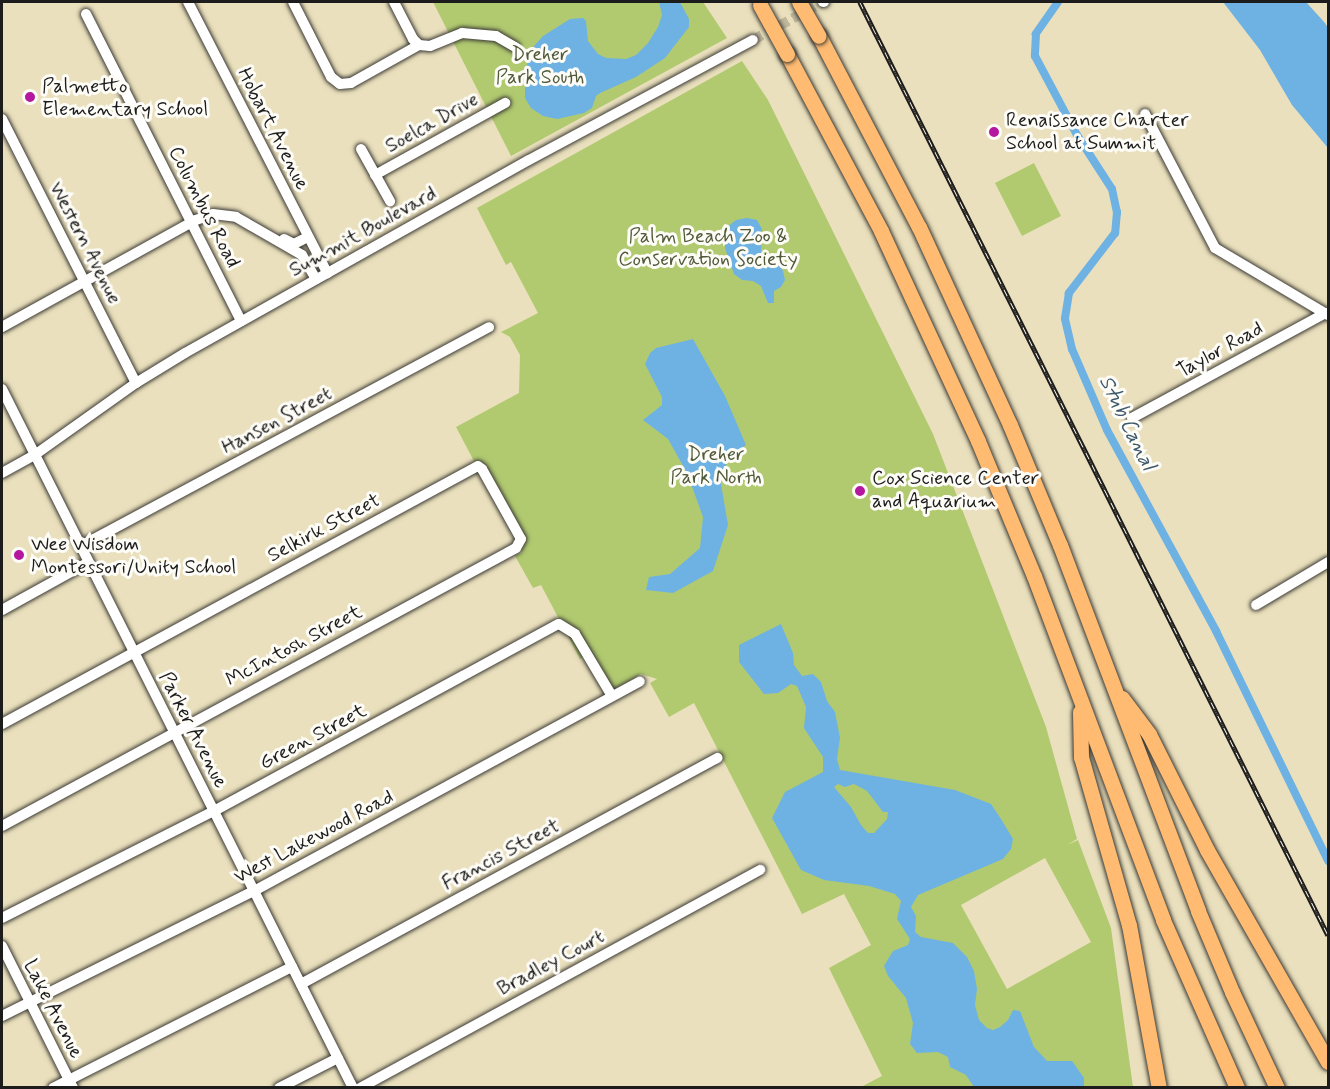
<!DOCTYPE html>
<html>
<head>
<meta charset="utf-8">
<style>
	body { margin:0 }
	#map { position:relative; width:1330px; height:1089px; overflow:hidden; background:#eae0bd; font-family:Mynerve,sans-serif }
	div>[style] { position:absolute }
	.green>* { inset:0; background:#b1ca70 }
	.water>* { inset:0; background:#6eb2e3 }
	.canal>* { height:8px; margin:-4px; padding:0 4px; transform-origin:4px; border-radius:4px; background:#6eb2e3 }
	.minor-tunnel>* { height:10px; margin-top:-5px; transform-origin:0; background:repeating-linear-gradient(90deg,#c1b99d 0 10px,transparent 0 15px) }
	.roads { filter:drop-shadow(0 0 2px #3b3934) drop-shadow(0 0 2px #3b3934) }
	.minor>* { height:10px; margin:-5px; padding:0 5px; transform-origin:5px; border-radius:5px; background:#fff }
	.highway>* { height:15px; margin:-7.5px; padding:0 7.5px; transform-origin:7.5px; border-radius:7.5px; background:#ffbb71 }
	.rail>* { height:4.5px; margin-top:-2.25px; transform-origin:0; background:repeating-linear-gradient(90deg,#fdfcf7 0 7px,#1c1c1c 0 14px); box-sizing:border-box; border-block:2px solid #1c1c1c }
	.bridges { filter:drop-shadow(0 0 2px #3b3934) drop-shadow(0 0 2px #3b3934) }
	.highway-bridge>* { height:15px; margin:-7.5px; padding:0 7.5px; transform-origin:7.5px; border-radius:7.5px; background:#ffbb71 }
	.dots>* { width:16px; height:16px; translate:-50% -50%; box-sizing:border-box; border:3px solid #fdfcf7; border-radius:50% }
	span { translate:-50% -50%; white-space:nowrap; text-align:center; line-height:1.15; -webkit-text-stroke:6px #fdfcf7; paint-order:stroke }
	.park-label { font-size:20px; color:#505939 }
	.poi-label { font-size:20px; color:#1c1c1c }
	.left { translate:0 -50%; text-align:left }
	.street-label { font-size:20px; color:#1c1c1c }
	.water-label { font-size:21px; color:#3d586c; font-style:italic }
	.frame { position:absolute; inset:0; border:3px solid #1c1c1c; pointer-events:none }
</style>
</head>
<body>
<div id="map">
	<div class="green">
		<i style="clip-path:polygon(433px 2px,703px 2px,727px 38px,511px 156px)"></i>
		<i style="clip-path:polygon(evenodd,742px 61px,768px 100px,933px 434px,1046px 727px,1077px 839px,1067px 845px,1078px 840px,1111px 928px,1133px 1087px,861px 1087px,882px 1076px,829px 968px,871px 945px,844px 894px,802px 914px,694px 703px,669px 717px,650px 683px,657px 679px,641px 674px,606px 694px,584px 657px,580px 659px,541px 585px,533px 588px,515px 556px,522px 552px,456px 427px,519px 393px,520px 355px,510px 337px,501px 332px,538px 313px,511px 262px,506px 265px,477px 208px,742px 61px,1045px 858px,1091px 942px,1007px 989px,961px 905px,1045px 858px)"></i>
		<i style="clip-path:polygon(1034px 163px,1061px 216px,1022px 236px,995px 183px)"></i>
	</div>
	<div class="water">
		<i style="clip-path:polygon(659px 2px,680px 2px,689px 19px,689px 27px,665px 58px,636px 77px,600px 93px,596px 96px,592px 108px,584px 113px,557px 119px,543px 116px,531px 108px,525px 98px,525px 70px,533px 47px,543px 36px,570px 19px,583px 18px,586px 21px,588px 41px,598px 54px,606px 58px,626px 59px,636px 55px,648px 43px,658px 27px,662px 15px)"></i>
		<i style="clip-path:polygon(1223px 2px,1306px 2px,1325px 23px,1328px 28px,1328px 148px,1292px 105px,1260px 50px)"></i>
		<i style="clip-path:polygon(747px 218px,757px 220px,762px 229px,761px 254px,766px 259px,778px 263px,783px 271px,785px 280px,781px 287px,774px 291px,774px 303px,768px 303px,761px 286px,753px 281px,742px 280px,734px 274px,725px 248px,726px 228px,736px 220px)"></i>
		<i style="clip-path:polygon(693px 339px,725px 396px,746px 445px,730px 457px,720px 478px,728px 525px,713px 571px,673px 593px,646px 590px,649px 577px,670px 574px,700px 548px,703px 517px,687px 473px,668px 439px,643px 420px,662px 405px,662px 397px,645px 364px,650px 353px,656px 348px)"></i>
		<i style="clip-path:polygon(evenodd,781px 624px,793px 653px,794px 665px,802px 676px,813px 674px,821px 682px,827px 701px,835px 712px,840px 738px,837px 759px,840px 770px,955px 790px,991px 804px,1001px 819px,1013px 839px,1011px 849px,1003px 859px,918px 895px,911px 907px,916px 916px,915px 932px,921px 937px,953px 943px,967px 957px,974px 971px,977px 989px,975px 1005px,979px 1020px,987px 1028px,993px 1030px,1000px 1027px,1008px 1020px,1013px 1010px,1020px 1011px,1034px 1047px,1047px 1061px,1072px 1061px,1084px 1078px,1084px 1087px,974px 1087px,966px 1075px,950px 1067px,948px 1057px,938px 1052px,917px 1053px,910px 1044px,913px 1023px,906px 998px,888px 976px,884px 966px,893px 951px,908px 945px,910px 939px,897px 919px,901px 901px,895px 894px,869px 886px,824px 880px,801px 870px,772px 818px,785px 792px,823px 772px,823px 757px,804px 728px,806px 707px,797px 686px,791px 684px,778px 693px,764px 694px,739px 662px,739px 645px,781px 624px,838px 784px,845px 787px,854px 784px,867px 791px,883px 812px,888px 812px,887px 819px,874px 833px,868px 833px,861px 825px,851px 807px,834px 787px,838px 784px)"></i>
	</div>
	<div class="canal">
		<i style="left:1058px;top:2px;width:39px;rotate:125deg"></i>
		<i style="left:1036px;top:34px;width:22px;rotate:93deg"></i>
		<i style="left:1035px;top:56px;width:89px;rotate:62deg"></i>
		<i style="left:1077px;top:135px;width:64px;rotate:57.1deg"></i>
		<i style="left:1112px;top:189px;width:24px;rotate:78deg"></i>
		<i style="left:1117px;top:212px;width:21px;rotate:95deg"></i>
		<i style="left:1115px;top:233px;width:76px;rotate:127.5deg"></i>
		<i style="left:1069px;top:293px;width:26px;rotate:99deg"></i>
		<i style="left:1065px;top:319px;width:31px;rotate:77deg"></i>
		<i style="left:1072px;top:349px;width:88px;rotate:66.6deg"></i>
		<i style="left:1107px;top:430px;width:229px;rotate:61.5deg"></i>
		<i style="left:1216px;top:631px;width:256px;rotate:64deg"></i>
	</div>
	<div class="minor-tunnel">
		<i style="left:753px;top:40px;width:80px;rotate:-28.5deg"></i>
	</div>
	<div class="roads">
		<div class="minor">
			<i style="left:188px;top:2px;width:305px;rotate:62.8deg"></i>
			<i style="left:293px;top:2px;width:84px;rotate:63.1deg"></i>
			<i style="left:331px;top:77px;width:11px;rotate:38deg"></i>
			<i style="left:340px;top:84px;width:11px;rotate:-5deg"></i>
			<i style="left:351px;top:83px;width:78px;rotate:-29.2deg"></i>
			<i style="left:419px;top:45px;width:11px;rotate:5deg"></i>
			<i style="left:430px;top:46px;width:35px;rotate:-22deg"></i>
			<i style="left:462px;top:33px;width:34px;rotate:5deg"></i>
			<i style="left:496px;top:36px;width:22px;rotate:30deg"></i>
			<i style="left:394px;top:2px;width:42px;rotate:62.8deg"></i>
			<i style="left:413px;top:39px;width:8px;rotate:45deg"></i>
			<i style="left:823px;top:2px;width:1px"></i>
			<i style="left:86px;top:14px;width:344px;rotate:63.2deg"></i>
			<i style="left:1145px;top:114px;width:151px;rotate:62.4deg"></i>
			<i style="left:1215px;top:248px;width:131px;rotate:30.7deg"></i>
			<i style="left:2px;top:119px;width:296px;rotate:63.1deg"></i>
			<i style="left:361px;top:149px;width:60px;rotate:60.9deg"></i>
			<i style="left:375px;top:175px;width:149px;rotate:-29deg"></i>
			<i style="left:284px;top:239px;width:11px;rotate:27deg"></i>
			<i style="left:294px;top:244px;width:11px;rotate:-27deg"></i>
			<i style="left:2px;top:327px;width:222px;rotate:-28.9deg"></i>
			<i style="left:196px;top:220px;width:18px;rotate:-19deg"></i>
			<i style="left:213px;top:214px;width:23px;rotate:7deg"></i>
			<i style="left:236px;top:217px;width:76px;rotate:29.9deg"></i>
			<i style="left:302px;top:255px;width:28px;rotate:60deg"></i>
			<i style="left:2px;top:389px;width:782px;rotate:63.34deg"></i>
			<i style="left:1132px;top:418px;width:220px;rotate:-28.5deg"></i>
			<i style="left:2px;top:473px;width:39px;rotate:-29deg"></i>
			<i style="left:36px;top:454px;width:123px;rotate:-35.4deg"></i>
			<i style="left:136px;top:383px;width:57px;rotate:-31.5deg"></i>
			<i style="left:185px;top:353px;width:394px;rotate:-29.3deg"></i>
			<i style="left:529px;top:160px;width:254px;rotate:-28.2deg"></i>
			<i style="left:81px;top:546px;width:463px;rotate:-28.2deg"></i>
			<i style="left:1256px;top:605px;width:84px;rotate:-30.8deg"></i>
			<i style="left:2px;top:610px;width:99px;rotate:-28.9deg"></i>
			<i style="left:2px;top:724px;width:541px;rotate:-28.46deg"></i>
			<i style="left:478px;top:466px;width:5px;rotate:37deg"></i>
			<i style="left:482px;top:469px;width:80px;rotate:60.9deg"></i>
			<i style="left:521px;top:539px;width:10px;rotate:119deg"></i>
			<i style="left:516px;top:548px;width:584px;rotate:151.59deg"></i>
			<i style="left:2px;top:918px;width:237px;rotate:-26.8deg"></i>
			<i style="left:214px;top:811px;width:392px;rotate:-28.5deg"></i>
			<i style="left:559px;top:624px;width:19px;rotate:32deg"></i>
			<i style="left:575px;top:634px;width:72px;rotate:59.2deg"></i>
			<i style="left:2px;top:946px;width:159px;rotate:63.4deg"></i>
			<i style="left:301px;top:984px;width:474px;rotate:-28.5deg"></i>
			<i style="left:2px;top:1016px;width:281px;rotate:-26.4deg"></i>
			<i style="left:254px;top:891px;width:439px;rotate:-28.5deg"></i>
			<i style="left:53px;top:1088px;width:268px;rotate:-26.9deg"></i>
			<i style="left:279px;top:1088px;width:66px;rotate:-27deg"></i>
			<i style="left:360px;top:1088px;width:456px;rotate:-28.6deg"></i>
		</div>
		<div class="highway">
			<i style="left:819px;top:36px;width:216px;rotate:62.4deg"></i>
			<i style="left:919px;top:227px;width:218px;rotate:65.3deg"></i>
			<i style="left:1010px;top:425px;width:130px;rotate:67.4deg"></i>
			<i style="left:1060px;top:545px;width:391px;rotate:69.3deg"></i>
			<i style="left:1198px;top:911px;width:88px;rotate:67.2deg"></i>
			<i style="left:1232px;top:992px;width:106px;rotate:64.9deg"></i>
			<i style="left:787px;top:54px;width:200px;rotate:62deg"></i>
			<i style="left:881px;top:231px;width:231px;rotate:65.2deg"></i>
			<i style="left:978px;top:441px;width:146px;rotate:67.5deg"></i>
			<i style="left:1034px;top:576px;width:367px;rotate:69.4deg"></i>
			<i style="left:1163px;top:920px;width:184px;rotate:66.2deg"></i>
			<i style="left:1122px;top:698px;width:45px;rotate:53.1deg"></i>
			<i style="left:1149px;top:734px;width:130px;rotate:63.4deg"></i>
			<i style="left:1207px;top:850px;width:244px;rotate:60.3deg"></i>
			<i style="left:1080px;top:712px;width:45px;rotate:88.7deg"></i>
			<i style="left:1081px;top:757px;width:175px;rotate:74.1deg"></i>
			<i style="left:1129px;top:925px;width:166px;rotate:79.6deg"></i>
		</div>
	</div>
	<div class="rail">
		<i style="left:860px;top:2px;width:1044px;rotate:63.36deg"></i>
	</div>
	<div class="bridges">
		<div class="highway-bridge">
			<i style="left:799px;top:2px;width:39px;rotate:60deg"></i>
			<i style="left:760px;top:5px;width:56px;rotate:61.1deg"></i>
		</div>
	</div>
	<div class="dots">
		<i style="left:30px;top:97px;background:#b5179e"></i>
		<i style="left:994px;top:132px;background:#b5179e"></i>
		<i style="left:860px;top:491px;background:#b5179e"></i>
		<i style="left:19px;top:555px;background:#b5179e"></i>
	</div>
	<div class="park-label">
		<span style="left:540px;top:66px">Dreher<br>Park South</span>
		<span style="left:708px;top:248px">Palm Beach Zoo &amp;<br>Conservation Society</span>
		<span style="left:716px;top:466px">Dreher<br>Park North</span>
	</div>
	<div class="poi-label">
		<span class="left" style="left:42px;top:98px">Palmetto<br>Elementary School</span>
		<span class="left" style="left:1006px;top:132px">Renaissance Charter<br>School at Summit</span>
		<span class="left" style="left:872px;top:490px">Cox Science Center<br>and Aquarium</span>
		<span class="left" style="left:31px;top:556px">Wee Wisdom<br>Montessori/Unity School</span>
	</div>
	<div class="street-label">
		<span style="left:432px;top:123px;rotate:-29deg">Soelca Drive</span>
		<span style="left:273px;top:129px;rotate:63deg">Hobart Avenue</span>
		<span style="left:204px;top:207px;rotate:63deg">Columbus Road</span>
		<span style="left:363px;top:232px;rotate:-29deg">Summit Boulevard</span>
		<span style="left:85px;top:243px;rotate:63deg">Western Avenue</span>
		<span style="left:1220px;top:350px;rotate:-29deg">Taylor Road</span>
		<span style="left:277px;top:421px;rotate:-28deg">Hansen Street</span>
		<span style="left:324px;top:528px;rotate:-28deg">Selkirk Street</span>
		<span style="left:294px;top:646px;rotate:-28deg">McIntosh Street</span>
		<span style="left:193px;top:730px;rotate:63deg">Parker Avenue</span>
		<span style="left:313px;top:737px;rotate:-28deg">Green Street</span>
		<span style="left:314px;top:837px;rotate:-28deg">West Lakewood Road</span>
		<span style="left:501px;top:855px;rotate:-28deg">Francis Street</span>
		<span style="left:551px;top:963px;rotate:-28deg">Bradley Court</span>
		<span style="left:53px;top:1009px;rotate:63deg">Lake Avenue</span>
	</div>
	<div class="water-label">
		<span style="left:1127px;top:423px;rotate:64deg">Stub Canal</span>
	</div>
	<div class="frame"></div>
</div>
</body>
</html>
